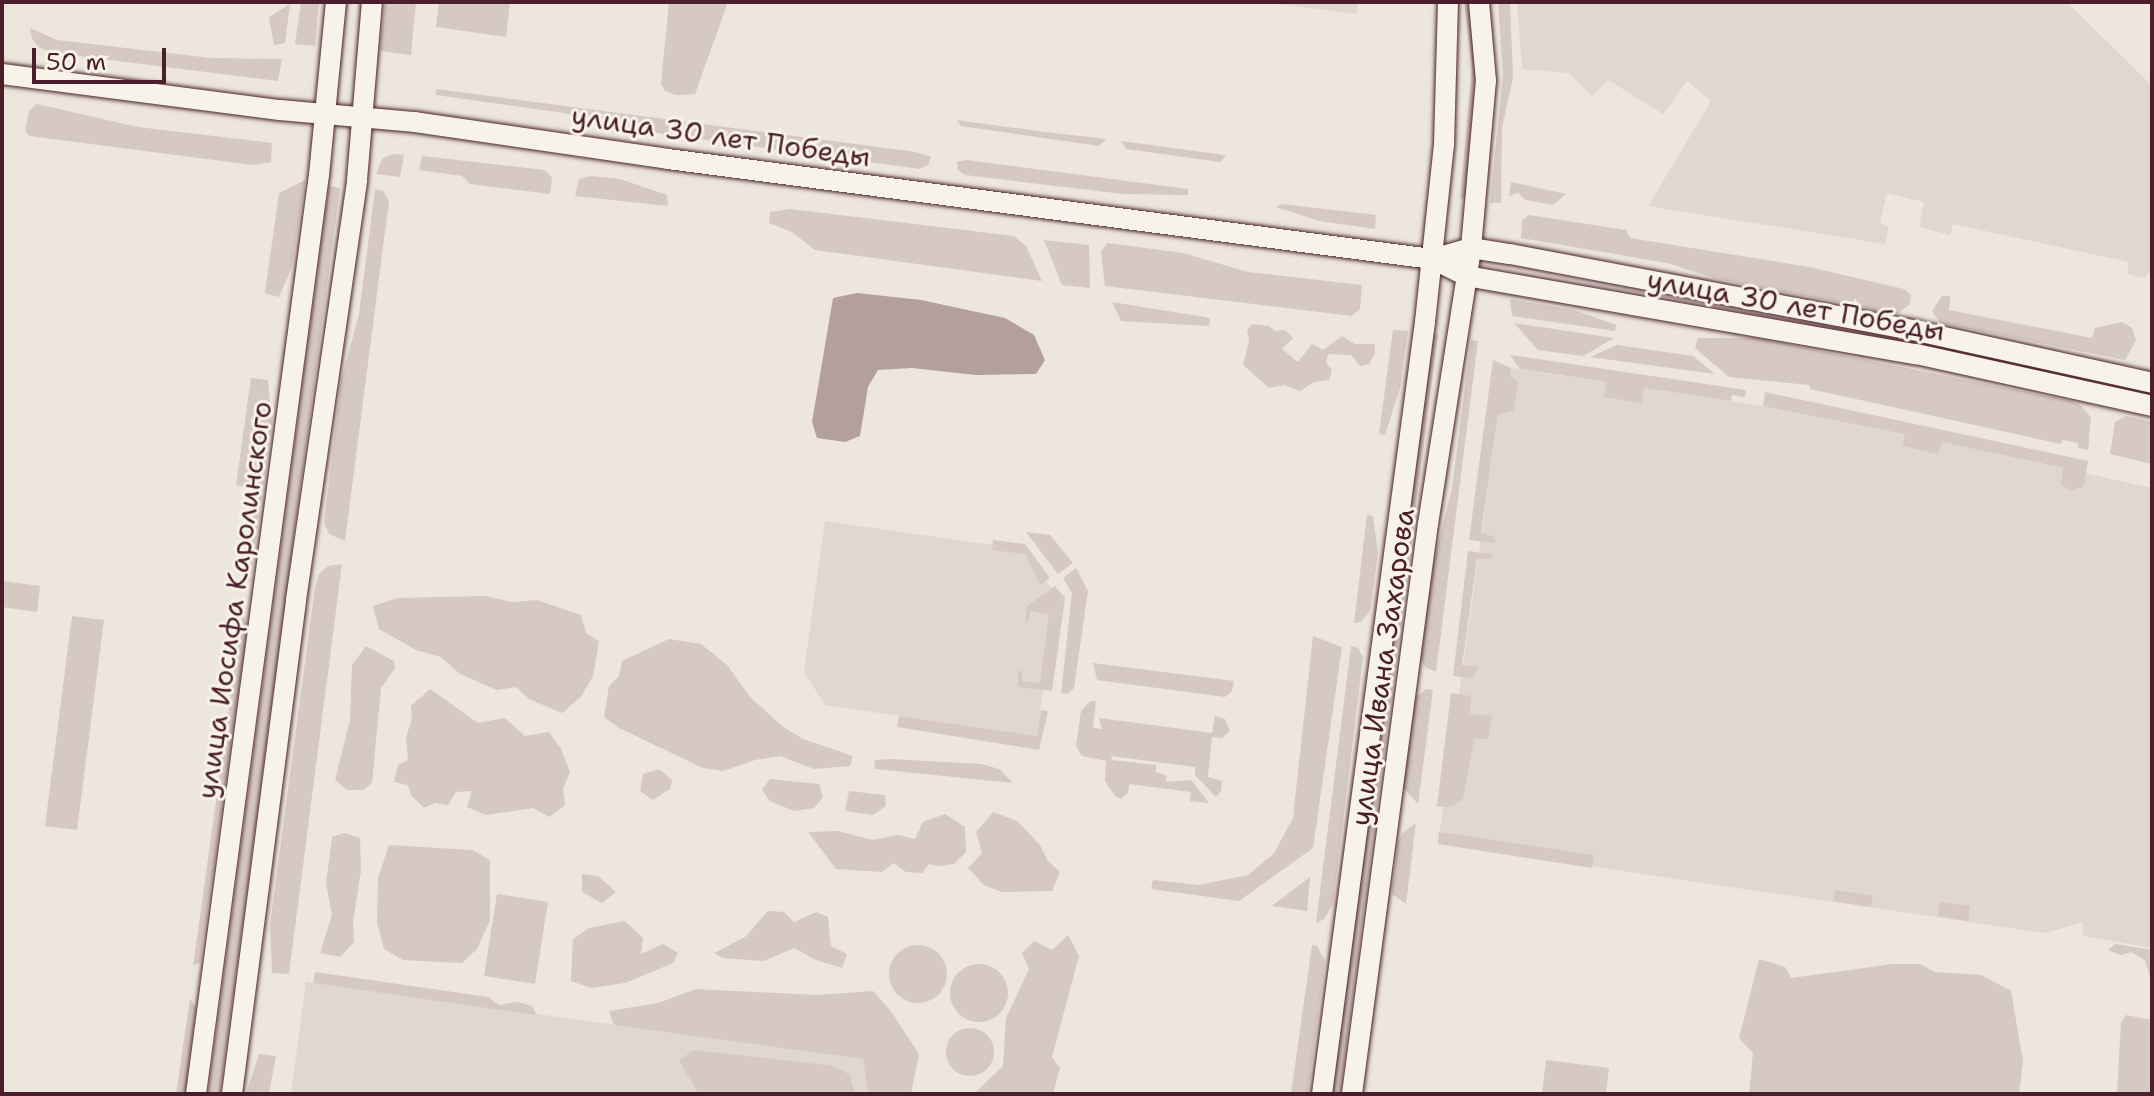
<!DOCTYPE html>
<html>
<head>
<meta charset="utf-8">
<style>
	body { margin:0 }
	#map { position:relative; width:2154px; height:1096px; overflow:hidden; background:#ece6dd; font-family:"Shantell Sans",sans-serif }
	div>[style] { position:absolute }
	.built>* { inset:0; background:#e0d7d0 }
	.green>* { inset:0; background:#d5c9c2 }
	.round { border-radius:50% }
	.water>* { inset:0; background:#b39f9d }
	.roads { filter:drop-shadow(0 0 2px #4a1f2b) drop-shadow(0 0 2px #4a1f2b) }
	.secondary>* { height:20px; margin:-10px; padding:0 10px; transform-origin:10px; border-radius:10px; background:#f7f3e8 }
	span { translate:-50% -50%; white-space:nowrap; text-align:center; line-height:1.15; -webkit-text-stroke:6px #f7f3e8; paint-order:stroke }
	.street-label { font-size:28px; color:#4a1f2b }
	.frame { position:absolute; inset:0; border:4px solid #4a1f2b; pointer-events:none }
	.scale { position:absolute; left:32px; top:48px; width:134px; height:36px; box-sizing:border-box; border:4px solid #4a1f2b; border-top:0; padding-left:10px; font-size:24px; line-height:28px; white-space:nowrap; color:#4a1f2b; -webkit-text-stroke:6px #f7f3e8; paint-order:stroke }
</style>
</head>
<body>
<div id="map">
	<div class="built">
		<i style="clip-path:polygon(1262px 2px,1358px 2px,1356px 14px)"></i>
		<i style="clip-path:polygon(1517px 2px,2067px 2px,2152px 86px,2152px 270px,2143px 278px,2127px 274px,2129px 262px,1953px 224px,1950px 235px,1919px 227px,1924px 202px,1887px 193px,1880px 223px,1889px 226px,1885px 244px,1648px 206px,1711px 101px,1687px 81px,1663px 114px,1608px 80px,1592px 96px,1569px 73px,1522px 69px)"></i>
		<i style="clip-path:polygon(1505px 367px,1821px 415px,2152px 488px,2152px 948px,2083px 936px,2083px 922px,2045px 933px,1438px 844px)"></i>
		<i style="clip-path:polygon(825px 521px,1021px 549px,1056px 594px,1037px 736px,825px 705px,804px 672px)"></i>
		<i style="clip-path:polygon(306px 982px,863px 1059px,868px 1094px,291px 1094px)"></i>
	</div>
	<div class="green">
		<i style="clip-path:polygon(301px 2px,319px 2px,315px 46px,295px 44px)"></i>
		<i style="clip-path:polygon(385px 2px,416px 2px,411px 55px,380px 51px)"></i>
		<i style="clip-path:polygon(439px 2px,510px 2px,506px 37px,436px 27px)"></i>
		<i style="clip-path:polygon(669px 2px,728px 2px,695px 94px,676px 95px,665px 91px,661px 84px)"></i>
		<i style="clip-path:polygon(1464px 2px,1468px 2px,1471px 15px,1476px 65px,1465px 199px,1460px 198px,1472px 66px)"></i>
		<i style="clip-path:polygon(1498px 2px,1510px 2px,1513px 77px,1502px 128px,1501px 203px,1490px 203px,1503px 75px)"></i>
		<i style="clip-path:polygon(290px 4px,285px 43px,274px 45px,269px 17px)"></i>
		<i style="clip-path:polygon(30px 28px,57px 40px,211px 58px,282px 59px,278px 81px,54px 53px,40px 48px,32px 39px)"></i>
		<i style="clip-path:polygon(436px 89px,916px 152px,931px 157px,928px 165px,920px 169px,634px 130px,564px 113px,436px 95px)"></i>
		<i style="clip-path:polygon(37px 104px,138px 127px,272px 143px,271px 162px,253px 165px,29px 136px,25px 131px,29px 111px)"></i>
		<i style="clip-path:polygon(957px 120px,1037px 131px,1106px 139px,1099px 146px,961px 126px)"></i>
		<i style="clip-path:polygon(1121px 141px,1217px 154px,1226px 156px,1220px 162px,1126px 149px)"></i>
		<i style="clip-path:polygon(393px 154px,404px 155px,400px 177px,376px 174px,382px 159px)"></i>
		<i style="clip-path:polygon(422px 156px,544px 170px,552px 177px,550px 194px,470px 184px,462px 176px,419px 170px)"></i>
		<i style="clip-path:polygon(966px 160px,1188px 189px,1188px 195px,1123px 194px,965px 175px,958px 170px,957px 162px)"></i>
		<i style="clip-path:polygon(591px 176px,620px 179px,667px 195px,668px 206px,575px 196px,579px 179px)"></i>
		<i style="clip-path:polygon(305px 180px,292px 267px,279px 297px,265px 293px,279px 193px)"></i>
		<i style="clip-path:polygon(1511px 182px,1566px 194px,1553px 205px,1526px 200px,1518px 193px,1509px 196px)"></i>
		<i style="clip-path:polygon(329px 186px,340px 188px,220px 1094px,208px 1094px)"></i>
		<i style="clip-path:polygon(375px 189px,383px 191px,389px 201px,345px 541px,329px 534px,324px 523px,341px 381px,359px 314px)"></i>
		<i style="clip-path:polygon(1282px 204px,1376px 215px,1375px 229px,1319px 221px,1276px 207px)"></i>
		<i style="clip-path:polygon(790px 209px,1014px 236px,1026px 246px,1042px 281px,815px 250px,792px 232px,769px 223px,770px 212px)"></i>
		<i style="clip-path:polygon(1529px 215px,1626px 230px,1630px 238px,1809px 267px,1904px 289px,1911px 295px,1910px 304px,1897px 314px,1717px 279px,1667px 263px,1521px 238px,1522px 220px)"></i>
		<i style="clip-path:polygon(1044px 240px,1089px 245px,1090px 288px,1062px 285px)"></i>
		<i style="clip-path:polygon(1107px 243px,1183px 253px,1248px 272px,1362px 285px,1360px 309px,1352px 316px,1105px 286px,1101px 252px)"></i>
		<i style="clip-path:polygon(1942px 296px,1950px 296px,1949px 310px,2092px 338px,2095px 328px,2122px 322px,2132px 328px,2136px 340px,2125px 360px,1940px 323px,1932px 311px)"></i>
		<i style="clip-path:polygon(1510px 299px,1574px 310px,1616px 325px,1615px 331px,1512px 316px)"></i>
		<i style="clip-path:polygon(1112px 302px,1210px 318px,1209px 326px,1121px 321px)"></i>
		<i style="clip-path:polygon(1514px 323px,1614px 338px,1583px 356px,1538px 350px)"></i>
		<i style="clip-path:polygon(1252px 324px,1269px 326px,1275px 331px,1285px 330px,1293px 338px,1282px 349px,1298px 362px,1312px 344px,1323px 350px,1342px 336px,1355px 344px,1375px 344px,1375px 354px,1369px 364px,1360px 366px,1351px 355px,1328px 354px,1326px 362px,1332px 370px,1329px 380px,1314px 382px,1300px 391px,1284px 385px,1269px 388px,1243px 365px,1249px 341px,1247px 330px)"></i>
		<i style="clip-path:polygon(1393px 330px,1408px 331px,1400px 388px,1385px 435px,1379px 434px)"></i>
		<i style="clip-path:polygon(1430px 333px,1438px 334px,1340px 1094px,1332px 1094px)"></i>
		<i style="clip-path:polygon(1698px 338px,1755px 338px,2071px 401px,2080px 405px,2091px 417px,2088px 450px,2078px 448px,2078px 443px,2063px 440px,2061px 444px,1810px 389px,1809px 385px,1729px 377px,1695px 348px)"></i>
		<i style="clip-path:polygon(1471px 340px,1478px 341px,1436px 672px,1425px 667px,1421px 658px,1434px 560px,1452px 488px)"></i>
		<i style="clip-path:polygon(1617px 345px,1693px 356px,1715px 374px,1590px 357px)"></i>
		<i style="clip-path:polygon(1510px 355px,1746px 390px,1745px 397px,1732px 395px,1731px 401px,1644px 388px,1642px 403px,1604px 397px,1606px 382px,1520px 369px)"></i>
		<i style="clip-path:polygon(1493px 360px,1511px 368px,1510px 376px,1518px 381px,1514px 410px,1498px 415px,1481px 532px,1494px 537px,1495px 543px,1469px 540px)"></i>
		<i style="clip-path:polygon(251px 378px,268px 380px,272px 422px,250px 580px,244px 585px,256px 489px,236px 485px)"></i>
		<i style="clip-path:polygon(1765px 392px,2088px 461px,2084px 486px,2071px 491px,2061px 485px,2063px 468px,1942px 442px,1938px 454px,1903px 446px,1905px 434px,1763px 406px)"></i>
		<i style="clip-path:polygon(2126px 416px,2152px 422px,2152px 464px,2110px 454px,2115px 422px)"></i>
		<i style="clip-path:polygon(1367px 515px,1373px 516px,1378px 553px,1370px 611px,1361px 622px,1354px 623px)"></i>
		<i style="clip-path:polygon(1026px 532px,1050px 535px,1073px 563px,1058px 574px)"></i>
		<i style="clip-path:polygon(993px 540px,1025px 544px,1050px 578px,1040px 585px,1025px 554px,992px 550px)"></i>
		<i style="clip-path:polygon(1468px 551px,1493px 554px,1491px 559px,1477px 559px,1462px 665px,1478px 667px,1473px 677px,1467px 678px,1453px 676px)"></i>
		<i style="clip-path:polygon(342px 564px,289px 974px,272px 973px,270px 925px,315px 588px,319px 574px,328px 566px)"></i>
		<i style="clip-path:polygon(1076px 568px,1088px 591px,1074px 688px,1068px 694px,1061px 693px,1072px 593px,1063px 578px)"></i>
		<i style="clip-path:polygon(2px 581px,40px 586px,37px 612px,2px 607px)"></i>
		<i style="clip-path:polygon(1055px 586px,1065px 598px,1052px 691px,1018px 687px,1018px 671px,1022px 671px,1022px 681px,1040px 683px,1049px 615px,1030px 611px,1028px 622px,1025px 621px,1027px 606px)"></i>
		<i style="clip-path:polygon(485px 596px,512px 602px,537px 600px,581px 615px,586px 633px,599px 641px,593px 676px,581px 697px,562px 713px,529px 699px,516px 687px,497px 690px,460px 674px,441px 657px,416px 650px,379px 629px,373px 606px,397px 598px)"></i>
		<i style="clip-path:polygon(242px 615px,248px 624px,200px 962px,193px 966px)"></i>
		<i style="clip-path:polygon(72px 616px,104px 620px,77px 830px,45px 826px)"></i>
		<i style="clip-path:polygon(1313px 636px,1342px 647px,1313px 848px,1239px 901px,1151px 889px,1153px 880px,1199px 885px,1248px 875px,1274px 853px,1293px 818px)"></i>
		<i style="clip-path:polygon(669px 639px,701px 644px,727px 665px,750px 697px,782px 726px,803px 739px,853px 756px,850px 766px,814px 769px,780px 756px,755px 760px,723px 771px,703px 768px,619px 728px,604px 717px,609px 686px,619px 676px,622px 661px)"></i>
		<i style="clip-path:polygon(366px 646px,394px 661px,395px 668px,381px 688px,372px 783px,363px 790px,347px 790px,335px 780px,350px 720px,352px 665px)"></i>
		<i style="clip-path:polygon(1351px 646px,1358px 648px,1363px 657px,1333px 904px,1324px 919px,1316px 923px)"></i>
		<i style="clip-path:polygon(1093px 663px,1234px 681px,1232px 691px,1225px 697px,1097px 680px)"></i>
		<i style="clip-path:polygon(430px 689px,478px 723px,505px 718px,525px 736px,549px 732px,561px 749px,570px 772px,563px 788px,565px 805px,549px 817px,533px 808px,486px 815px,467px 807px,472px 791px,456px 792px,448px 805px,435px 803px,424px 808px,411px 795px,408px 785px,394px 782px,398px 765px,408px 760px,406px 737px,412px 719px,411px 706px)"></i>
		<i style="clip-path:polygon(1426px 689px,1433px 690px,1418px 804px,1403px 787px,1415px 698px)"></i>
		<i style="clip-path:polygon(1451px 693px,1471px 696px,1470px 714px,1492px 716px,1488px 739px,1474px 739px,1463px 799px,1453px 806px,1443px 807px,1437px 806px)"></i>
		<i style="clip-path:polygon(1090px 701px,1096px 701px,1093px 728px,1102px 729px,1099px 718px,1212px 733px,1215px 716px,1225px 719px,1230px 731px,1222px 738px,1212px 737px,1208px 777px,1222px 781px,1221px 791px,1216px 797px,1195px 775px,1195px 767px,1111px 756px,1112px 760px,1156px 765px,1156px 772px,1167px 776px,1166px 782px,1191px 780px,1209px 803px,1190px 801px,1191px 792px,1129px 784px,1128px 793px,1121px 799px,1115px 796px,1105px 781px,1106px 761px,1082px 756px,1076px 746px,1081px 711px)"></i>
		<i style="clip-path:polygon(1041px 710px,1048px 711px,1039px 750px,897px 727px,899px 716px,1037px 736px)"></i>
		<i style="clip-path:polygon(891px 759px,981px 764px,999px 769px,1013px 783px,875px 769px,874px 760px)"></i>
		<i style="clip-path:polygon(659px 769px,672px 780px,670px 789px,653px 800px,640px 791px,643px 774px)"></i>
		<i style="clip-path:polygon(770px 779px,819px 784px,823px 797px,814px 808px,794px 811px,770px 801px,762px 790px)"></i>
		<i style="clip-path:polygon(849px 791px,885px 795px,886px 806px,873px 815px,845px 811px)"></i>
		<i style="clip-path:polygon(993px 812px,1017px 821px,1040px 845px,1048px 861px,1060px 872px,1052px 891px,1002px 892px,984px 885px,968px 868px,982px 853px,976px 832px)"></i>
		<i style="clip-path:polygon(945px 814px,965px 827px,966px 852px,954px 864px,938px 866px,929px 864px,922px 873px,906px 872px,894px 863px,882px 872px,836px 869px,808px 832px,838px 831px,872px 840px,898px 835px,915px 839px,923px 822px)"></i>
		<i style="clip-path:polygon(1416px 823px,1406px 904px,1392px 894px,1398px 841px,1404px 832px)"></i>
		<i style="clip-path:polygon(1439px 832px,1594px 855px,1592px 868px,1438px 844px)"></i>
		<i style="clip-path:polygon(344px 833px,360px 838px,361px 871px,353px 922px,354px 942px,340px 957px,320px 953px,332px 915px,326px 884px,332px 837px)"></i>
		<i style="clip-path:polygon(389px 845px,472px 850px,490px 860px,490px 920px,477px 949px,462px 963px,403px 960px,384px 949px,377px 923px,378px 878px)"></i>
		<i style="clip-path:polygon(582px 874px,598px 876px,616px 892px,602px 903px,582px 892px)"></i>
		<i style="clip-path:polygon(1310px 877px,1307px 911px,1272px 906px)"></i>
		<i style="clip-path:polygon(1835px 890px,1873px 896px,1871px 907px,1833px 901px)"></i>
		<i style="clip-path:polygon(497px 894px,548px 902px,535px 984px,484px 976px)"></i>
		<i style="clip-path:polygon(1940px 902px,1970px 906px,1968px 921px,1938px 916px)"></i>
		<i style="clip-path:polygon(768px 911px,784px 912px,794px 922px,816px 912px,828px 917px,831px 946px,847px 954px,842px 968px,816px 960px,794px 948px,764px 961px,723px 958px,714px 953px,745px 937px)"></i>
		<i style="clip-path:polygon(625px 921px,643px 938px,641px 954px,663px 944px,678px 953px,673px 963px,625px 983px,591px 988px,571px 981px,573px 939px,589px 928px)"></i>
		<i style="clip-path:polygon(1068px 935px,1079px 956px,1052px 1057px,1060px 1068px,1053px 1094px,974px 1094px,1003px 1066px,1006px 1018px,1029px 969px,1022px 953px,1034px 941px,1052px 950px)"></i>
		<i style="clip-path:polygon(2115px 944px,2152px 950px,2152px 983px,2145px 960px,2131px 952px,2121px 955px,2108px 950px)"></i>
		<i class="round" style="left:889px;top:945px;width:58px;height:58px"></i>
		<i style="clip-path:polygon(1312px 945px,1317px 946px,1325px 961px,1308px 1094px,1291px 1094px)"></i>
		<i style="clip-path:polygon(1759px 959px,1785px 967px,1791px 978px,1893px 964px,1920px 964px,1935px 972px,1981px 975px,2011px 991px,2023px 1061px,2019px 1094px,1749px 1094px,1753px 1053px,1739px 1038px)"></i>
		<i class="round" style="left:950px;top:964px;width:58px;height:58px"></i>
		<i style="clip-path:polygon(315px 972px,488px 997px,499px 1005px,518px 1002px,532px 1006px,537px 1015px,313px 983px)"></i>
		<i style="clip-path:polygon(696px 989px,816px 995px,873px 991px,890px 1010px,919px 1054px,911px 1094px,868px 1094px,863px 1059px,614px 1025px,609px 1011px,658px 1003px)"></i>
		<i style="clip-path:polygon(190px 999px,196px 1008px,185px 1094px,176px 1094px)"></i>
		<i style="clip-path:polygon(2126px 1015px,2152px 1020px,2152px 1094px,2117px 1094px,2121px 1023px)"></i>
		<i class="round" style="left:946px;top:1028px;width:48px;height:48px"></i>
		<i style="clip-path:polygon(693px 1050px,834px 1066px,850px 1075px,855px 1094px,699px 1094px,679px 1061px)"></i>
		<i style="clip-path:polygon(259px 1054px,276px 1056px,269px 1094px,246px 1094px)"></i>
		<i style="clip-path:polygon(1546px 1060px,1609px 1068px,1606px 1094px,1542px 1094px)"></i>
	</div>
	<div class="water">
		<i style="clip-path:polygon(857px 293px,921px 300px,1005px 318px,1034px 335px,1045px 360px,1036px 374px,976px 375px,912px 368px,878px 370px,868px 387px,860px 436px,845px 442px,817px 438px,812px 422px,833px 298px)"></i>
	</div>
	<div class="roads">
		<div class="secondary">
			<i style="left:2px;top:74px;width:280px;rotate:7.4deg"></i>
			<i style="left:280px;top:110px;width:136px;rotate:5.1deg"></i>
			<i style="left:415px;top:122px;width:256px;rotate:8.3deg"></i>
			<i style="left:668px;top:159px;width:771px;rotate:7.46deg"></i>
			<i style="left:1432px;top:259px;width:39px;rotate:26deg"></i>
			<i style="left:1467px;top:276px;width:456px;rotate:9.9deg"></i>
			<i style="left:1916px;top:354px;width:242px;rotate:12.4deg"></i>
			<i style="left:1432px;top:259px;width:41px;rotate:-15.8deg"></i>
			<i style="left:1471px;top:248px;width:39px;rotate:9deg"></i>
			<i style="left:1510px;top:254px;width:418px;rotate:10.7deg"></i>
			<i style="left:1921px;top:332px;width:237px;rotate:12.4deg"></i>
			<i style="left:196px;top:1094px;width:927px;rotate:-82.38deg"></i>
			<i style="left:319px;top:175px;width:174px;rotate:-84.4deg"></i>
			<i style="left:232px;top:1094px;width:498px;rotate:-82.6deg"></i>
			<i style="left:296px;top:600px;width:424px;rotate:-81.7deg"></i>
			<i style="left:357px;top:180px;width:179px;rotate:-85.2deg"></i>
			<i style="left:1322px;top:1094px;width:779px;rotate:-82.4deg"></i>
			<i style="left:1425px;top:322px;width:178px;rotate:-83.9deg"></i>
			<i style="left:1444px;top:145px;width:143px;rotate:-88.4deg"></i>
			<i style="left:1352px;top:1094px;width:575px;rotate:-82.41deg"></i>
			<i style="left:1428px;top:524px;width:279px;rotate:-81.1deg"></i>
			<i style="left:1471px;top:248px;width:168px;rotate:-84.9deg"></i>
			<i style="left:1486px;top:81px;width:79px;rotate:-95.1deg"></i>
		</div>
	</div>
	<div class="street-label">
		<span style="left:721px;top:136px;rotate:8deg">улица 30 лет Победы</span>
		<span style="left:1796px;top:305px;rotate:10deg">улица 30 лет Победы</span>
		<span style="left:234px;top:600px;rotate:-82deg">улица Иосифа Каролинского</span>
		<span style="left:1382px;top:667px;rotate:-82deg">улица Ивана Захарова</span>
	</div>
	<div class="frame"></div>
	<div class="scale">50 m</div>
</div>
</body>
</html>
